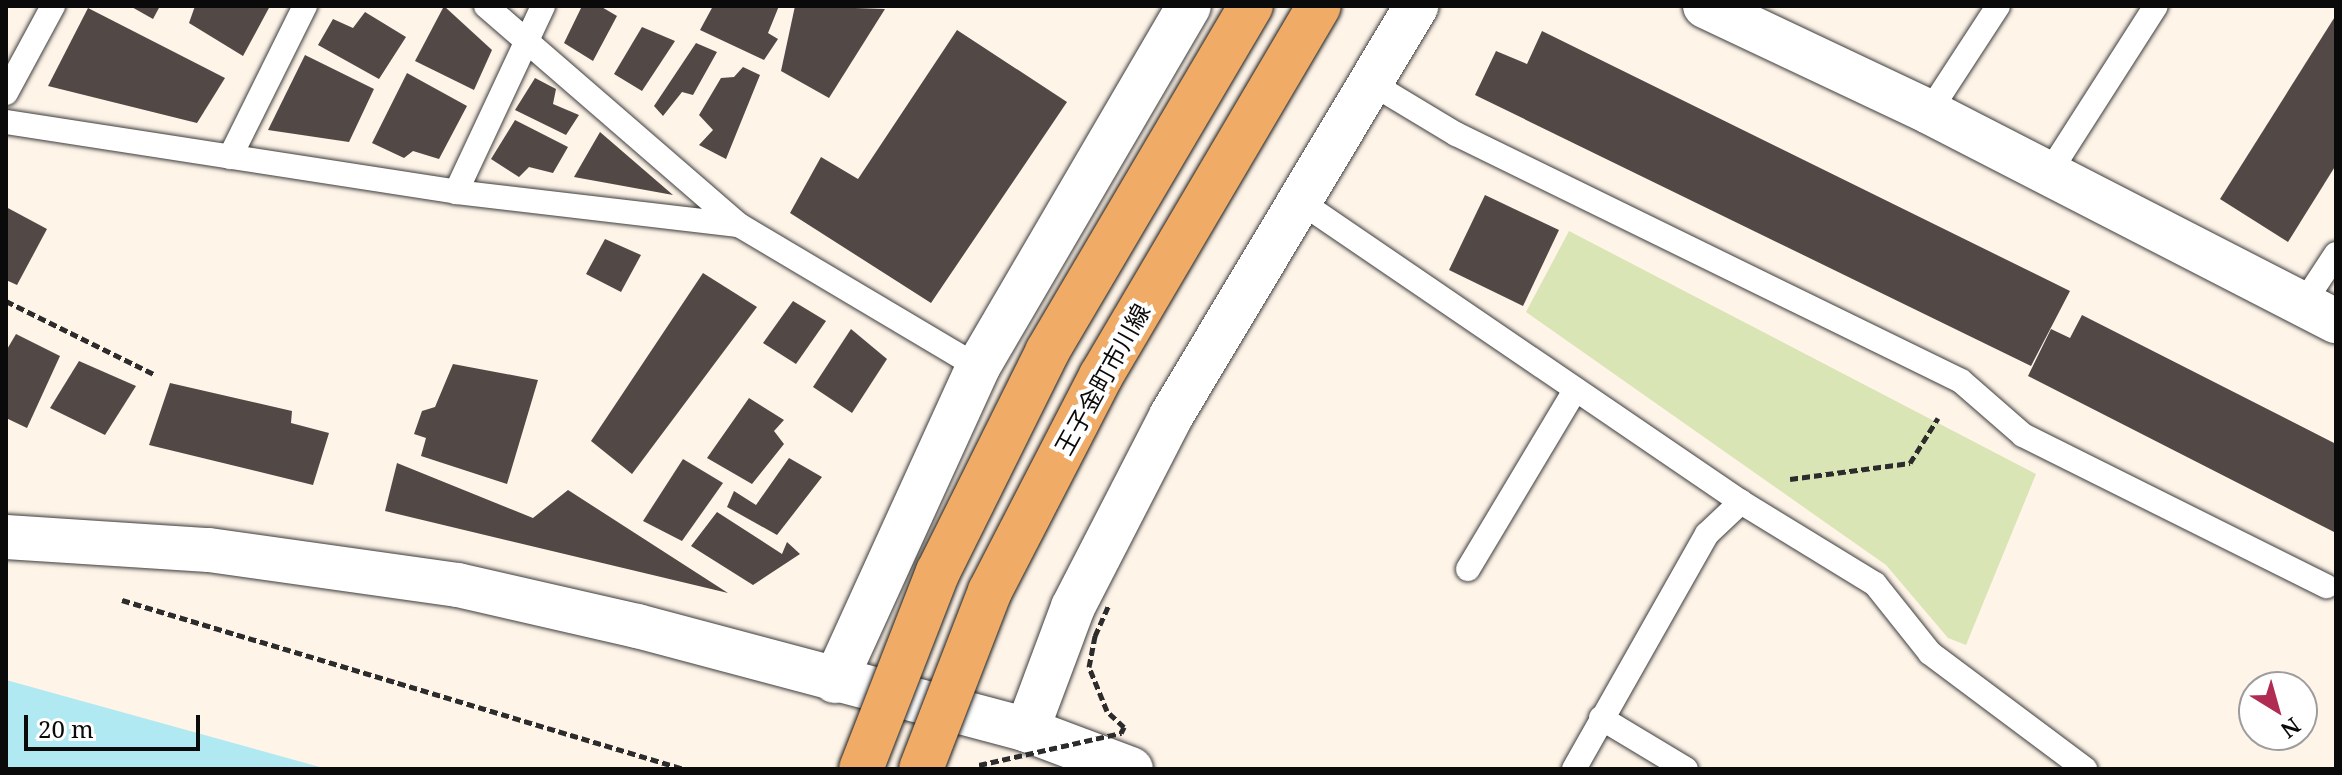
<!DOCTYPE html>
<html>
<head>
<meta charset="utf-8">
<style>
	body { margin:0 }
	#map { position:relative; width:2342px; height:775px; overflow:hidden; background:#fef4e8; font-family:"Noto Serif","Noto Sans JP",serif }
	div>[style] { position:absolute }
	.green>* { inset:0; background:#dae5b5 }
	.water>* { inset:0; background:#b0e9f2 }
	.building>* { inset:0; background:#524947 }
	.path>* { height:5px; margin-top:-2.5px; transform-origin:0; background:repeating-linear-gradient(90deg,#2c2c2c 0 8px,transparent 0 12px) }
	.roads { filter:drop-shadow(0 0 2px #3d3d3d) drop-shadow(0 0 2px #3d3d3d) }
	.lane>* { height:24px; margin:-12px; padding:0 12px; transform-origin:12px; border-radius:12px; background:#fff }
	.street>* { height:44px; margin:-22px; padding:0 22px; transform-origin:22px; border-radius:22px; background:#fff }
	.path-bridge>* { height:5px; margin-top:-2.5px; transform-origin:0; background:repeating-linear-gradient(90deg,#2c2c2c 0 8px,transparent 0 12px) }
	.bridges { filter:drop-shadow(0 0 2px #1b1b1b) drop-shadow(0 0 2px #1b1b1b) }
	.primary-bridge>* { height:44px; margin:-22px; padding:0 22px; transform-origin:22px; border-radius:22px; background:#f0ac66 }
	span { translate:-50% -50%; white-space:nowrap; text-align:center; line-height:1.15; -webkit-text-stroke:8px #fff; paint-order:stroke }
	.street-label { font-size:24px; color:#0a0a0a }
	.frame { position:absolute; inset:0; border:8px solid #0a0a0a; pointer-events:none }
	.north { position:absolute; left:2238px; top:671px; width:80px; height:80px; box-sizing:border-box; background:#fff; border:2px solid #9d9d9d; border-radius:50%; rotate:143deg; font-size:22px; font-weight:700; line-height:32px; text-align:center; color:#0a0a0a }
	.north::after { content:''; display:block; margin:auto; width:28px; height:36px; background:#b02c53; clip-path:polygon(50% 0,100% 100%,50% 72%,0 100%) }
	.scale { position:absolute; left:24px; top:715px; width:176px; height:36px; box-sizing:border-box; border:4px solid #0a0a0a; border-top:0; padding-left:10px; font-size:24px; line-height:28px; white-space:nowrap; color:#0a0a0a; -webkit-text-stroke:6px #fff; paint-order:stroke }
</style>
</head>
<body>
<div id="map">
	<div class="green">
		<i style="clip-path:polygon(1569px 231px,2036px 474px,1966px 645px,1948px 638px,1886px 565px,1526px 312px)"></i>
	</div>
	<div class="water">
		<i style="clip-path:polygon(6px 680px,327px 769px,6px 769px)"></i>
	</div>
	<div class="building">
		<i style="clip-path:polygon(130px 6px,160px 6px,153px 19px)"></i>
		<i style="clip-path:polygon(195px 6px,270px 6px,243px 56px,189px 23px)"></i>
		<i style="clip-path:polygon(444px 6px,492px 50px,474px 90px,415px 61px)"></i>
		<i style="clip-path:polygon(582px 6px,600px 6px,617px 16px,593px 61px,564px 43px)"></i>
		<i style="clip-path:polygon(713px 6px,779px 6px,768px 33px,778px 39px,764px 60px,700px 30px)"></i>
		<i style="clip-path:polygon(795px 6px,885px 9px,829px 98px,781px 71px)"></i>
		<i style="clip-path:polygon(88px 8px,225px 78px,197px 123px,48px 86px)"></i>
		<i style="clip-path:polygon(365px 12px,406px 37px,379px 79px,318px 45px,333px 19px,353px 28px)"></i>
		<i style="clip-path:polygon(2336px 15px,2336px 165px,2288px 242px,2220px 199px)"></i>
		<i style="clip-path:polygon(642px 27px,675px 41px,642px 91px,614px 74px)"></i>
		<i style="clip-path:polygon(957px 30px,1067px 102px,931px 303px,790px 213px,821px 157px,858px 179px)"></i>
		<i style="clip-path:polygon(1542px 31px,2070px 291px,2031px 366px,1475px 95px,1496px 51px,1527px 64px)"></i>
		<i style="clip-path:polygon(696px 43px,717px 52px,693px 95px,682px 92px,663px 116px,654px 106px)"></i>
		<i style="clip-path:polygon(305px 55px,374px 89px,349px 142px,268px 130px)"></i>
		<i style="clip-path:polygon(743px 67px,760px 75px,726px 159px,699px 145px,713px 130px,699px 115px,721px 78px,734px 77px)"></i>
		<i style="clip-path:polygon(407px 73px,467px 106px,439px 159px,413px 151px,404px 158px,372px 143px)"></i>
		<i style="clip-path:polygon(535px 78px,556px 89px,553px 104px,579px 115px,566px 135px,515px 110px)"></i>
		<i style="clip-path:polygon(515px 120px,568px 147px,553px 173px,529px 167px,519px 177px,491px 159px)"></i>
		<i style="clip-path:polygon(600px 132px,673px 195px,574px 177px)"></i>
		<i style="clip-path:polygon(1485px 195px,1559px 230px,1523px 306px,1449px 270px)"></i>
		<i style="clip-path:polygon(6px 207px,47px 229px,17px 285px,6px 280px)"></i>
		<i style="clip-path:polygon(605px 239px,641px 255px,621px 292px,586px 274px)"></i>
		<i style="clip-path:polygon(703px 273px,757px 307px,632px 474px,591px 441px)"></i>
		<i style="clip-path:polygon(793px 301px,826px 321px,796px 364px,763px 343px)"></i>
		<i style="clip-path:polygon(2082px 315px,2336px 444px,2336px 533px,2028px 376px,2051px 329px,2070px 338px)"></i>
		<i style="clip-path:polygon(851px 329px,887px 359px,852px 413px,813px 387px)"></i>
		<i style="clip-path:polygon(16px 334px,60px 356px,27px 428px,6px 418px,6px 351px)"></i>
		<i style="clip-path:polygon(79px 361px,136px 386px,105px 435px,50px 408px)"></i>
		<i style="clip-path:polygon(453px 364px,538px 380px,507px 484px,421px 456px,426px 438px,414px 434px,422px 411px,435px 407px)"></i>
		<i style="clip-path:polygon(170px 383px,292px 411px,291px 423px,329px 433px,313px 485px,149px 445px)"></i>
		<i style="clip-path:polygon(749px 398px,784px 420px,774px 431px,784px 444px,752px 484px,707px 458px)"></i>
		<i style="clip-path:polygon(789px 458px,822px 477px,777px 535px,727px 507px,734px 491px,756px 505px)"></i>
		<i style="clip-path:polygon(683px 459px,723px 483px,682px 541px,643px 521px)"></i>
		<i style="clip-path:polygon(397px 463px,533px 518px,568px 490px,728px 593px,385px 511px)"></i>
		<i style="clip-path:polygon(717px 512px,782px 554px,787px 542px,800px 554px,753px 585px,691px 546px)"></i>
	</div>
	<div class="path">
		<i style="left:6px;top:301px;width:167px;rotate:26.3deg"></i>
		<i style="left:1790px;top:479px;width:121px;rotate:-7.6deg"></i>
		<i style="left:1910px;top:463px;width:53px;rotate:-58.1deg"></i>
		<i style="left:122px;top:600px;width:587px;rotate:16.74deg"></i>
	</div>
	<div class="roads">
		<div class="lane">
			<i style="left:486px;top:6px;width:335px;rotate:40.9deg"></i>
			<i style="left:1371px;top:83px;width:99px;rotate:31deg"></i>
			<i style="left:1456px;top:134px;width:562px;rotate:26.06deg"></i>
			<i style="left:1961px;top:381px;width:82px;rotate:41.1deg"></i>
			<i style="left:2023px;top:435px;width:339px;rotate:26.5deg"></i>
			<i style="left:6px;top:93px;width:99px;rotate:-61.6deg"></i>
			<i style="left:1929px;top:112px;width:126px;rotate:-56.9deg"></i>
			<i style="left:6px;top:122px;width:455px;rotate:8.8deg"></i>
			<i style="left:456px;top:192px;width:285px;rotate:6.7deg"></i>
			<i style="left:739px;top:225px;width:278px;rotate:30.7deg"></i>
			<i style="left:230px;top:157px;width:169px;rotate:-63.6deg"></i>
			<i style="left:2049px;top:173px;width:198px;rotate:-57.4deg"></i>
			<i style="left:456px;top:192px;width:205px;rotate:-64.9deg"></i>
			<i style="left:1298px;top:200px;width:536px;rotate:34.28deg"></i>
			<i style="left:1741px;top:502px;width:157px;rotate:31.5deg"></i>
			<i style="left:1875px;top:584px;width:88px;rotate:51.4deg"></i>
			<i style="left:1930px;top:653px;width:194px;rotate:36.8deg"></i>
			<i style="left:2303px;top:304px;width:60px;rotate:-56.6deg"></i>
			<i style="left:1468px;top:569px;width:209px;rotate:-59.1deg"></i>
			<i style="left:1601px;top:718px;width:99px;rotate:31deg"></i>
			<i style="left:1574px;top:769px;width:270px;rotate:-60.5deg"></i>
			<i style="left:1707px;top:534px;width:47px;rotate:-43.3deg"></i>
		</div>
		<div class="street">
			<i style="left:1705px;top:6px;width:248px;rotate:25.3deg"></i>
			<i style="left:1929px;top:112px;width:458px;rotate:27.2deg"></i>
			<i style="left:6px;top:537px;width:203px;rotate:3.7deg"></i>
			<i style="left:209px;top:550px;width:251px;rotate:8deg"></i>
			<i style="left:458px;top:585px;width:184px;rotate:12.9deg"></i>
			<i style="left:637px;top:626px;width:404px;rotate:14.9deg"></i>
			<i style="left:1027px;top:730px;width:111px;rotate:20.6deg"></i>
			<i style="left:835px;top:681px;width:345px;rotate:-65.5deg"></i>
			<i style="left:978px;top:367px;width:418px;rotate:-59.7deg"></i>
			<i style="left:1027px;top:730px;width:131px;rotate:-69.5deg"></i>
			<i style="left:1073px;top:607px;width:215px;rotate:-62.8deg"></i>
			<i style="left:1171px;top:416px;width:478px;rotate:-59.1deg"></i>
		</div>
	</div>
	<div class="path-bridge">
		<i style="left:979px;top:765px;width:146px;rotate:-12.7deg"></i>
		<i style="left:1121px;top:733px;width:7px;rotate:-63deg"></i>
		<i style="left:1124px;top:727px;width:23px;rotate:-137deg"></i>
		<i style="left:1107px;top:711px;width:48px;rotate:-112.2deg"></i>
		<i style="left:1089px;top:667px;width:32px;rotate:-79deg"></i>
		<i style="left:1095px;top:636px;width:35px;rotate:-66deg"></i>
	</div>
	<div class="bridges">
		<div class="primary-bridge">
			<i style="left:861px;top:769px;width:212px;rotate:-68.7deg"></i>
			<i style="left:938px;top:572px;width:246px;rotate:-63.6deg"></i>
			<i style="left:1047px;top:352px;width:402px;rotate:-59.5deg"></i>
			<i style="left:921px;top:769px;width:191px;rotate:-68.8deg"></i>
			<i style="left:990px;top:591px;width:242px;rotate:-62.7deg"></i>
			<i style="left:1101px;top:376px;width:429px;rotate:-59.5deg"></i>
		</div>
	</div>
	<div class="street-label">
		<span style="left:1102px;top:379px;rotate:-61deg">王子金町市川線</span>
	</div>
	<div class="frame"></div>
	<div class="north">N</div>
	<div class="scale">20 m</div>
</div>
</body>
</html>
